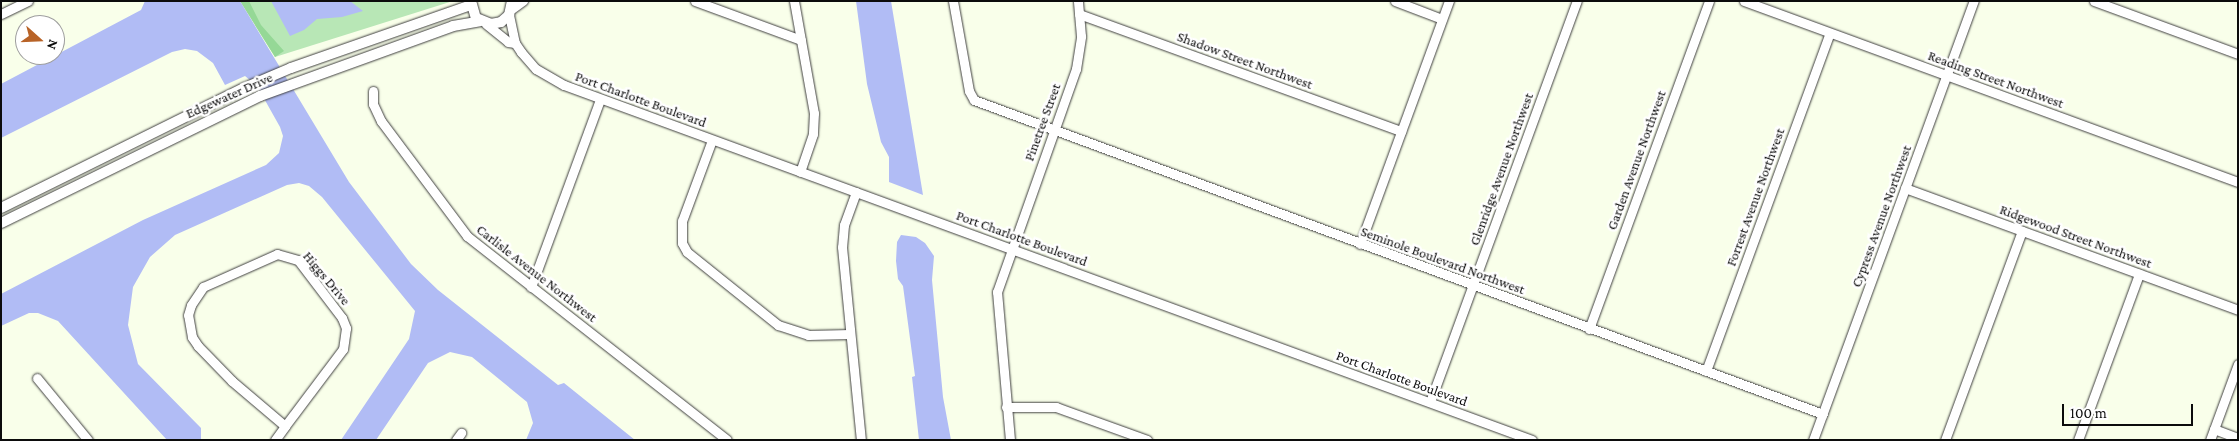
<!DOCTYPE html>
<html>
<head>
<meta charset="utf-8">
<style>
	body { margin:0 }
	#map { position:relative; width:2239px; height:441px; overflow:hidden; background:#f9ffea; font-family:"Crimson Pro",serif }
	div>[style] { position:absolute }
	.green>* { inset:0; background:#b8e7b6 }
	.forest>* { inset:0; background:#95d896 }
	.water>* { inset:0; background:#b1bcf5 }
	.roads { filter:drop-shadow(0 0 1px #3f3f3f) drop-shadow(0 0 1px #3f3f3f) }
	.minor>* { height:9px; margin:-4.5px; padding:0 4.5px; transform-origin:4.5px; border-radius:4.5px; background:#fff }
	.tertiary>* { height:10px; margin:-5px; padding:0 5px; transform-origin:5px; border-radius:5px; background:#fff }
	span { translate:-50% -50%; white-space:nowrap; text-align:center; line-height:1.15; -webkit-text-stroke:5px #fff; paint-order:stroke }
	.street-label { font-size:14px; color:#0c0c0c }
	.frame { position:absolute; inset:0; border:2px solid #0c0c0c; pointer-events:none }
	.north { position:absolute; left:15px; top:15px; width:50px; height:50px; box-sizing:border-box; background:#fff; border:1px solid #9e9e9e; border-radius:50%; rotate:110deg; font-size:14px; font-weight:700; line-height:20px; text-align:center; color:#0c0c0c }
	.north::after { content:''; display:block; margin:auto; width:18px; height:22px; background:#b86327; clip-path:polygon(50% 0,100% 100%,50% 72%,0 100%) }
	.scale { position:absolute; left:2062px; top:404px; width:131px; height:22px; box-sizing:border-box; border:2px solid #0c0c0c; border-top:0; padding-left:6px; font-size:15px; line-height:18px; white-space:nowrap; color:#0c0c0c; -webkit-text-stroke:4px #fff; paint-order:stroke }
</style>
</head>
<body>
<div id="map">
	<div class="green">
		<i style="clip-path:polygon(240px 1px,453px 1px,275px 57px)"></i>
	</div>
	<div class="forest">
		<i style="clip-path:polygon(240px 1px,249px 1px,261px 25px,284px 51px,275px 57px)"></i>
	</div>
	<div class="water">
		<i style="clip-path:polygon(145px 1px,240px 1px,349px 182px,411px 264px,438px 290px,558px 385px,564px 383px,635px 440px,526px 440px,533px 423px,527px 402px,472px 357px,450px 352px,428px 363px,376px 440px,341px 440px,409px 339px,415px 311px,322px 197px,309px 186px,299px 183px,287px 185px,175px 235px,150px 257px,133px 287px,128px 325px,138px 364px,201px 428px,201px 440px,167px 440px,58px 321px,38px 313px,29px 313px,1px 326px,1px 294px,143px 220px,266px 165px,279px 153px,283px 136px,280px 127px,257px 86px,245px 76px,225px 85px,213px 63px,197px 51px,185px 49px,172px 52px,1px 138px,1px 84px,141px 10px)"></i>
		<i style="clip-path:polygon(271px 1px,350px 1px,363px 11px,342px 17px,317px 19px,304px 30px,290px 36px)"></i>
		<i style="clip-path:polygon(856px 1px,891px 1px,923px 195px,889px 182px,889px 157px,881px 142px,867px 84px)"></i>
		<i style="clip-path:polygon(901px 235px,916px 237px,925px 243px,934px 256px,932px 280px,943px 397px,951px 440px,919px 440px,912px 377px,915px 376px,903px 286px,898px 279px,896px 261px,897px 242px)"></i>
	</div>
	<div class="roads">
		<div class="minor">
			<i style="left:695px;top:1px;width:113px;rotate:20.2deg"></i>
			<i style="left:794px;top:1px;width:114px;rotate:79.9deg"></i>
			<i style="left:814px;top:113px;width:21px;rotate:93deg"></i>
			<i style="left:813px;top:134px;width:40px;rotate:108.9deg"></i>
			<i style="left:953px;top:1px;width:91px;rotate:79.9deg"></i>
			<i style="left:969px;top:91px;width:10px;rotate:61deg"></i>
			<i style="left:974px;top:100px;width:905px;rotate:20.3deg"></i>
			<i style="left:1395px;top:1px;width:50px;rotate:21deg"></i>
			<i style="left:1744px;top:1px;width:526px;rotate:20.12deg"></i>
			<i style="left:2094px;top:1px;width:153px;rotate:20.2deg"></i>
			<i style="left:1px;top:14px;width:30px;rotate:-26deg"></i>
			<i style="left:1079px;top:14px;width:343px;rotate:20deg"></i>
			<i style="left:509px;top:15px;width:29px;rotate:78deg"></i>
			<i style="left:515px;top:43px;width:11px;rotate:56deg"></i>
			<i style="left:521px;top:52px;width:23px;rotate:49deg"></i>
			<i style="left:536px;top:69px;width:32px;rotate:30deg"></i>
			<i style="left:564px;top:85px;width:1031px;rotate:20.14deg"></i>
			<i style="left:486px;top:24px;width:28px;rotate:39deg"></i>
			<i style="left:508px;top:42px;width:7px;rotate:8deg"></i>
			<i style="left:373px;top:91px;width:13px;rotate:90deg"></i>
			<i style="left:373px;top:104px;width:19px;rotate:65deg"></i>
			<i style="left:381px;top:121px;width:144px;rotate:53.2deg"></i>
			<i style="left:467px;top:236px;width:330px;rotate:38.1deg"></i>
			<i style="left:712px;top:140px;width:86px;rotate:110.3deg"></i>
			<i style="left:682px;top:221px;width:22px;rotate:90deg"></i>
			<i style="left:682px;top:243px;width:10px;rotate:61deg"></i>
			<i style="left:687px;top:252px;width:117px;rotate:38.7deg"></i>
			<i style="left:778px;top:325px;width:32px;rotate:18deg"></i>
			<i style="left:808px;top:335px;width:42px;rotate:-1.4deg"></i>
			<i style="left:1905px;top:188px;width:355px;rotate:20.1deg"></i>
			<i style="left:856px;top:192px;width:35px;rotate:110deg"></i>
			<i style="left:844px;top:225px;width:22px;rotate:95deg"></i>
			<i style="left:842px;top:247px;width:194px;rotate:84.4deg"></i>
			<i style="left:1360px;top:244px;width:259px;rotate:-69.9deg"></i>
			<i style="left:277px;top:254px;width:22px;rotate:16deg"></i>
			<i style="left:298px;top:260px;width:73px;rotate:52.8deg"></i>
			<i style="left:342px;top:318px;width:11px;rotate:68deg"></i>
			<i style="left:346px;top:328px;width:21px;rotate:98deg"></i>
			<i style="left:343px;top:349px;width:96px;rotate:127deg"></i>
			<i style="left:285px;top:426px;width:70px;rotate:-139.7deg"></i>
			<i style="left:232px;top:381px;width:49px;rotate:-134.2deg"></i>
			<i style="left:198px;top:346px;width:11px;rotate:-124deg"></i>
			<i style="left:192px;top:337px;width:22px;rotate:-100deg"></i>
			<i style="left:188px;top:315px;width:10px;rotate:-73deg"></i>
			<i style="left:191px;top:305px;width:22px;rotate:-56deg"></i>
			<i style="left:203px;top:287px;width:81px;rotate:-24deg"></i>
			<i style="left:531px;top:287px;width:200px;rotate:-69.8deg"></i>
			<i style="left:1589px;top:329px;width:349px;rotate:-69.9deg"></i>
			<i style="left:1706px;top:371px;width:360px;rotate:-69.9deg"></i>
			<i style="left:37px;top:378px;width:80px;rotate:50.6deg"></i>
			<i style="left:1430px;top:402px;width:427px;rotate:-69.9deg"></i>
			<i style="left:1006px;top:407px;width:50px"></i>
			<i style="left:1056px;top:407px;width:97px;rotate:19.9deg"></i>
			<i style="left:2214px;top:429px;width:26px;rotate:21deg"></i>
			<i style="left:275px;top:440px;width:17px;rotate:-54deg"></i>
			<i style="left:456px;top:440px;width:9px;rotate:-54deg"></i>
			<i style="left:1010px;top:440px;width:149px;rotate:-95deg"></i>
			<i style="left:997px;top:292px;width:237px;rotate:-70.5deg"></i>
			<i style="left:1076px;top:69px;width:33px;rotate:-81deg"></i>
			<i style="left:1081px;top:36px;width:35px;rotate:-95deg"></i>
			<i style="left:1813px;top:440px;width:468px;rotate:-69.9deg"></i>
			<i style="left:1945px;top:440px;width:223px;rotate:-69.8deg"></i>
			<i style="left:2078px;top:440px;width:177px;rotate:-69.8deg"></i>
			<i style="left:2210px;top:440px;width:81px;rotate:-69.8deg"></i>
		</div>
		<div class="tertiary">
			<i style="left:471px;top:1px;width:18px;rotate:74deg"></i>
			<i style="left:476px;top:18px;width:16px;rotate:22deg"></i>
			<i style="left:491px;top:24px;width:10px;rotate:-11deg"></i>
			<i style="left:501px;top:22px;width:11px;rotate:-41deg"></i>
			<i style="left:509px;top:15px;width:14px;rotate:-78deg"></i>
			<i style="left:512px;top:9px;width:14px;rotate:-36deg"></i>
			<i style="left:1px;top:208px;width:271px;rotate:-26.3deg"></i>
			<i style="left:244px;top:88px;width:51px;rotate:-23.1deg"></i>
			<i style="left:291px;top:68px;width:191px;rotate:-19.3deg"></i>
			<i style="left:1px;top:223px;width:288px;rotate:-26.1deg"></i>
			<i style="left:260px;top:96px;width:205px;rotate:-19.9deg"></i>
			<i style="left:453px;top:26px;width:27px;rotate:-10deg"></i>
		</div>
	</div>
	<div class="street-label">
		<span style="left:1245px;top:60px;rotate:20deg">Shadow Street Northwest</span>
		<span style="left:1996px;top:79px;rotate:20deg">Reading Street Northwest</span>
		<span style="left:229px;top:95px;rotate:-24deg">Edgewater Drive</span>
		<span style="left:641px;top:99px;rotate:20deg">Port Charlotte Boulevard</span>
		<span style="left:1042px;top:122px;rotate:-70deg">Pinetree Street</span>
		<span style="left:1636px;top:160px;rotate:-70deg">Garden Avenue Northwest</span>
		<span style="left:1501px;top:169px;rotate:-70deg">Glenridge Avenue Northwest</span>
		<span style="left:1755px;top:197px;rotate:-70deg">Forrest Avenue Northwest</span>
		<span style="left:1881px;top:216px;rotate:-70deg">Cypress Avenue Northwest</span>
		<span style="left:2076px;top:236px;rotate:20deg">Ridgewood Street Northwest</span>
		<span style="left:1022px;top:238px;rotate:20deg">Port Charlotte Boulevard</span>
		<span style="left:1443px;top:260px;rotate:20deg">Seminole Boulevard Northwest</span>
		<span style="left:537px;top:273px;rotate:38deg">Carlisle Avenue Northwest</span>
		<span style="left:327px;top:278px;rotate:50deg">Higgs Drive</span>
		<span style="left:1402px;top:378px;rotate:20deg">Port Charlotte Boulevard</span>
	</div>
	<div class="frame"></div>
	<div class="north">N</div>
	<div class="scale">100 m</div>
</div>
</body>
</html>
